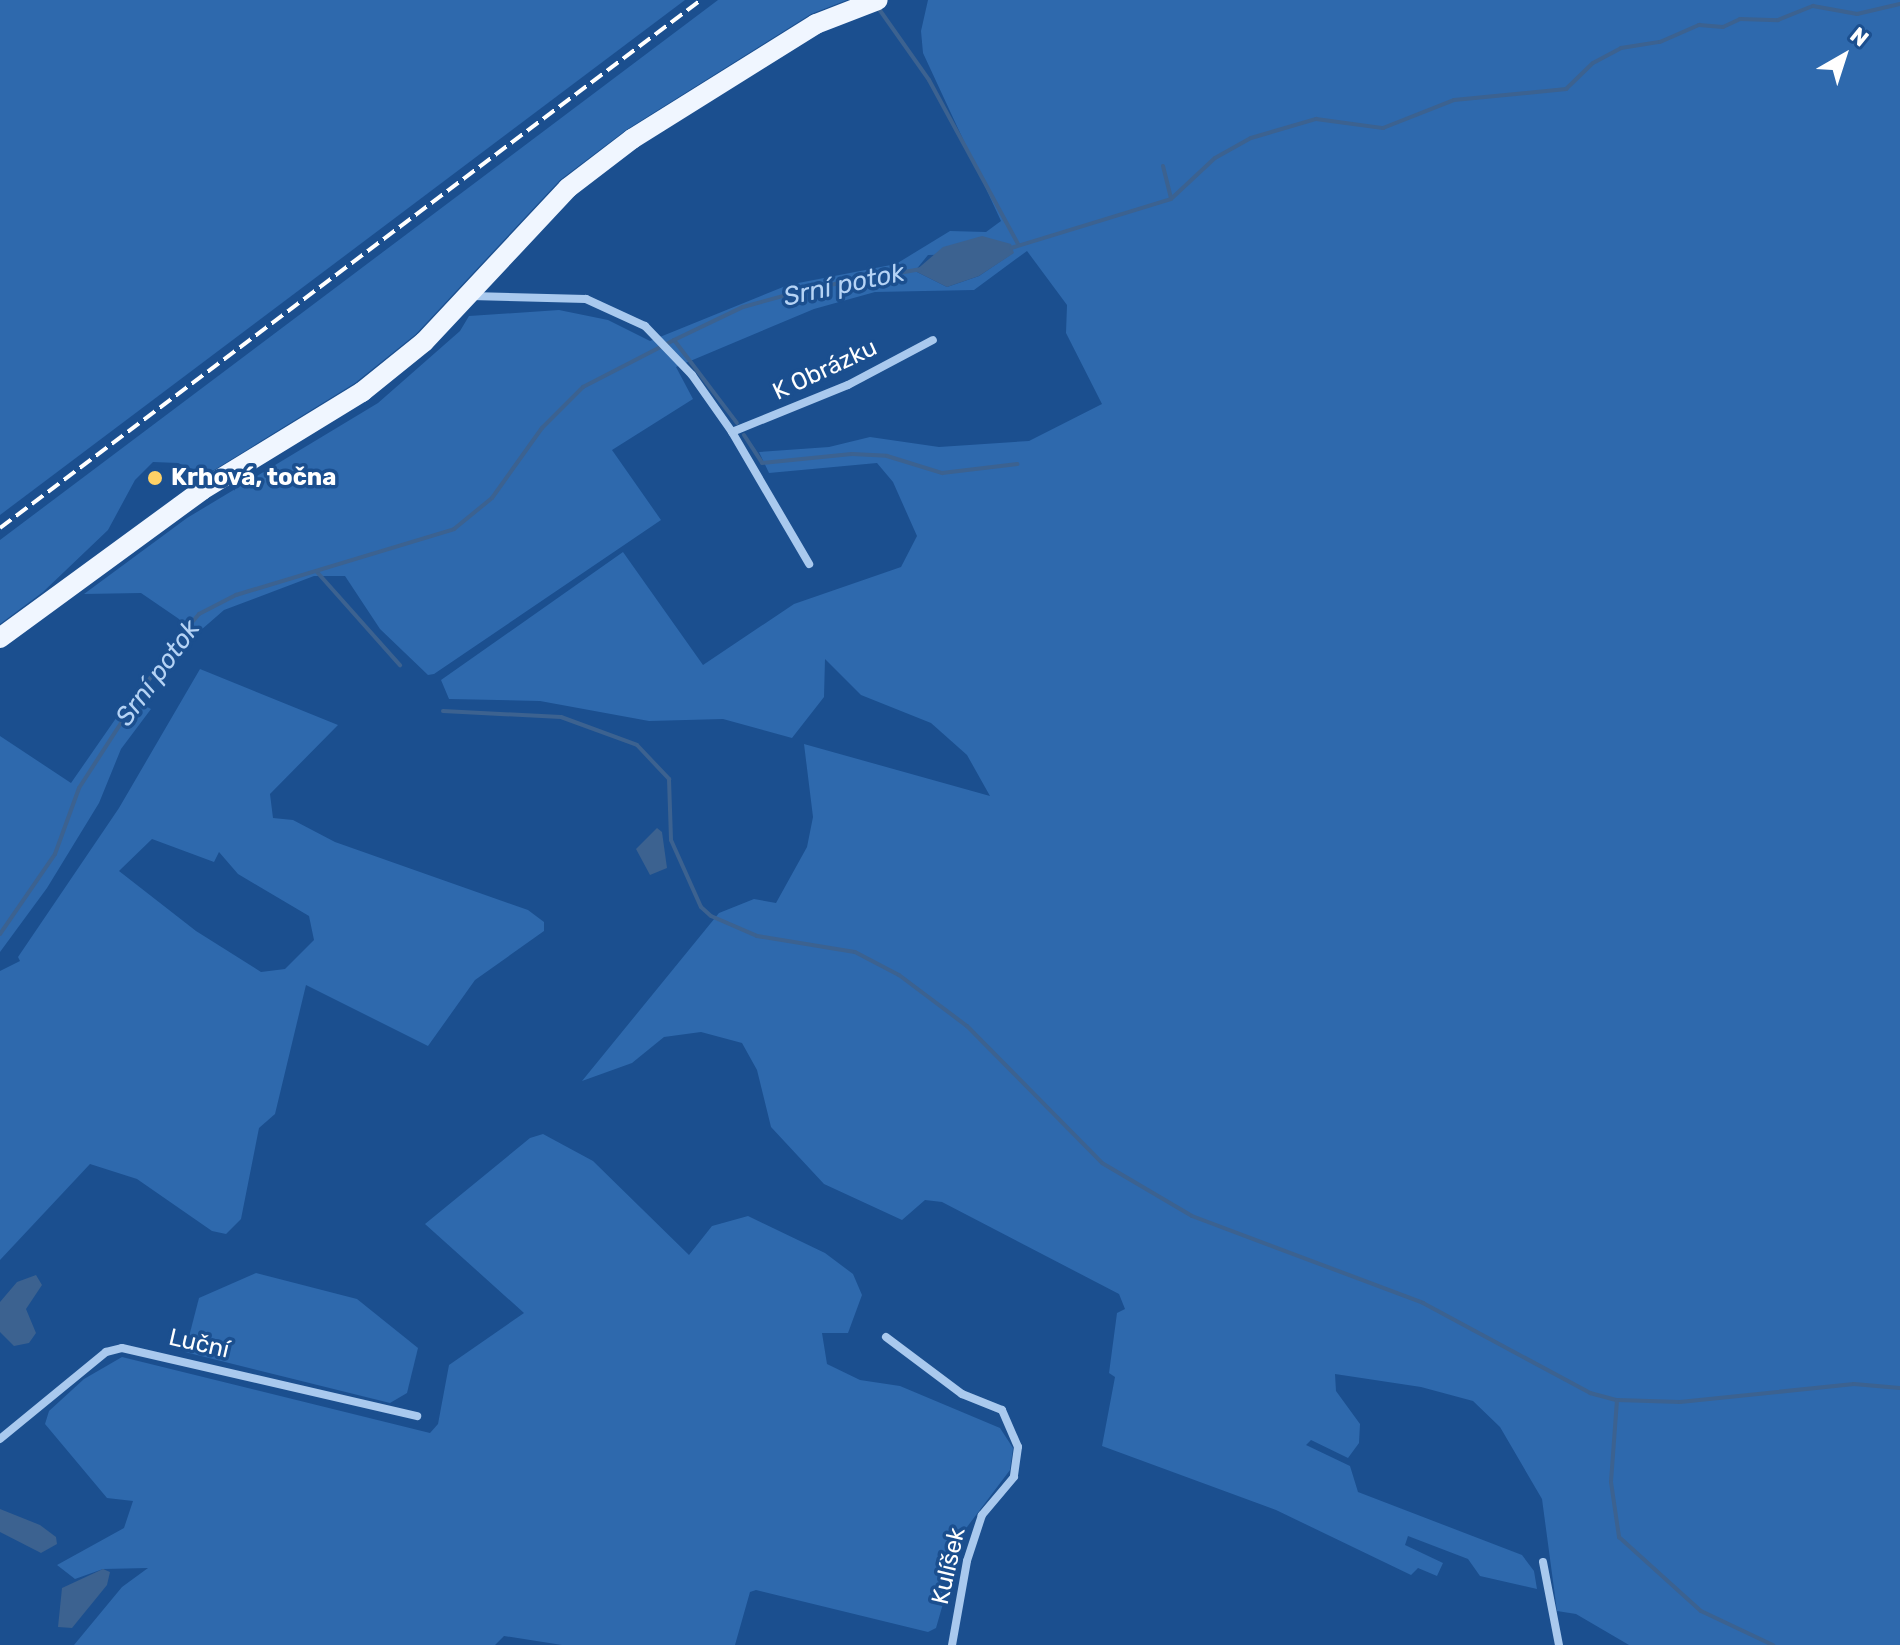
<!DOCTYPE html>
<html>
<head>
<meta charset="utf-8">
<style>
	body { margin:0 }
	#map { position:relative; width:1900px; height:1645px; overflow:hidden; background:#1b4f8f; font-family:Rubik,sans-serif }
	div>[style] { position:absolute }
	.green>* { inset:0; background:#2e69ad }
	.water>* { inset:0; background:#3c6290 }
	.stream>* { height:4px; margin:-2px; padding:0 2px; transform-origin:2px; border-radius:2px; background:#3c6290 }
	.street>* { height:8px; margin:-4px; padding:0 4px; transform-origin:4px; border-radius:4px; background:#a9c9ee }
	.primary>* { height:20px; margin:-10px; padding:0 10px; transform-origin:10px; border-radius:10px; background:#f0f6ff }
	.rail>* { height:4px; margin-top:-2px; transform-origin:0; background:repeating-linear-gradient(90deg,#fff 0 14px,transparent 0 20px) }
	.dots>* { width:22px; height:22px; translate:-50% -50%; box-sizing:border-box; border:4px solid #1b4f8f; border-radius:50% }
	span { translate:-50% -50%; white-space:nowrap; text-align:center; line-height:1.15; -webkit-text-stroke:7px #1b4f8f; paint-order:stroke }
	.street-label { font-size:24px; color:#fff }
	.poi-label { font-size:24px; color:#fff; font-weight:700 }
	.left { translate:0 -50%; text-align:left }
	.water-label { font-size:26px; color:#b5d3f5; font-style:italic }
	.north { position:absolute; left:1804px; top:16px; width:80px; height:80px; -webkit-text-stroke:6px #1b4f8f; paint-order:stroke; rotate:39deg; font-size:22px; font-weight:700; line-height:32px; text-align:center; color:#fff }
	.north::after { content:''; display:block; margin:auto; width:28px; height:36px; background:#fff; clip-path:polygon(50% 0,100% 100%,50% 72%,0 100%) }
</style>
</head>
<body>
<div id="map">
	<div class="green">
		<i style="clip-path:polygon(0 0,685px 0,0 515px)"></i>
		<i style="clip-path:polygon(718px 0,847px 0,811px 14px,626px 130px,560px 180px,416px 334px,355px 383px,206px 475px,178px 463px,153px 462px,135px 480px,108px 530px,43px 592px,0 624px,0 540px)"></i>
		<i style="clip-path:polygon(evenodd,928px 0,1900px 0,1900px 1645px,1629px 1645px,1576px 1614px,1557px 1611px,1542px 1499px,1500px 1427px,1473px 1401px,1421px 1387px,1335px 1374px,1336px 1391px,1360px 1424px,1359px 1443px,1348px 1458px,1311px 1440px,1306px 1445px,1350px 1466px,1358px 1492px,1522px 1555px,1534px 1571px,1537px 1589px,1480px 1576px,1468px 1559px,1408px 1536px,1405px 1545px,1443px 1563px,1437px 1576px,1418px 1568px,1411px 1575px,1276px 1510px,1102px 1446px,1115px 1377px,1109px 1373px,1117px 1313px,1125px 1309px,1119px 1294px,942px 1202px,925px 1200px,902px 1220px,824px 1184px,771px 1127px,757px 1070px,742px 1043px,701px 1032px,664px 1037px,632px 1063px,582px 1081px,719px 913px,754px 899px,776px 903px,807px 847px,813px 817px,804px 744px,990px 796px,967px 755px,931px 723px,861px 695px,825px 659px,824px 697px,792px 738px,723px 719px,649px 721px,540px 701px,449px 699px,441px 680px,623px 552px,703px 665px,794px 604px,901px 567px,917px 536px,893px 482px,877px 463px,769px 473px,759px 452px,829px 447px,870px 437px,939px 447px,1029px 441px,1102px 404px,1066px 333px,1067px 305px,1027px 251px,974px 290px,875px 292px,814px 309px,676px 367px,693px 399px,612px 450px,661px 520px,434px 674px,428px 675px,380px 629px,345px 576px,314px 576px,224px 610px,193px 637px,179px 619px,141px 593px,84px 594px,187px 518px,378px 403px,460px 331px,469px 316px,559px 310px,608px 320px,650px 341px,788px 285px,896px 264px,950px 231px,986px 232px,1001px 221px,923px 53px,921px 31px,928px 0,1013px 253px,979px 276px,947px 287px,915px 271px,928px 255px,1013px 253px)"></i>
		<i style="clip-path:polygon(evenodd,200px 669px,338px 725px,270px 794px,273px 818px,293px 820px,335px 842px,528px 910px,544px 922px,544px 931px,475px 980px,428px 1046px,306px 985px,275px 1114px,259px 1128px,241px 1219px,226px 1234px,212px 1231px,137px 1179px,90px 1164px,0 1260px,0 971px,20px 961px,18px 957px,119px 808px,200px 669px,152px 839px,214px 862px,219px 852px,238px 874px,309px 916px,314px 940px,285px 969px,261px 972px,196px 931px,119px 871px,152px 839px)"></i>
		<i style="clip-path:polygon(130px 698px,151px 709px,121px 749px,99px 803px,47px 888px,0 952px,0 736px,71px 783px)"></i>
		<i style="clip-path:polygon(543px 1134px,593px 1161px,689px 1255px,712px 1226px,748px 1216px,825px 1253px,853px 1274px,862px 1295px,848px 1333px,822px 1333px,827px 1364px,860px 1380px,900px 1386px,1000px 1428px,1013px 1448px,1010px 1470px,964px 1531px,936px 1628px,928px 1632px,756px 1590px,750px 1592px,735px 1645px,562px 1645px,504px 1636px,495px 1645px,74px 1645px,122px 1587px,148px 1568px,103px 1569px,75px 1579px,57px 1565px,124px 1528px,133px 1501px,107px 1498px,45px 1424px,49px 1411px,84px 1379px,122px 1357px,430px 1433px,438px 1424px,449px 1365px,524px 1313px,425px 1224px,530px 1138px)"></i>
		<i style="clip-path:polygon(256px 1273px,357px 1299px,418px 1348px,407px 1393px,390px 1403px,185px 1352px,199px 1298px)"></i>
	</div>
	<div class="water">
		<i style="clip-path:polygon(982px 236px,1011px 244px,1014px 253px,979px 276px,947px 287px,915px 271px,943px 247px)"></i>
		<i style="clip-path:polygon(657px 828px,662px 832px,667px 868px,650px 875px,636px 849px)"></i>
		<i style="clip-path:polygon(36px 1275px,42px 1285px,26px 1309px,36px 1333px,29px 1343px,14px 1346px,0 1332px,0 1302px,17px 1282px)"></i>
		<i style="clip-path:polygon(0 1509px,40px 1525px,56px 1537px,57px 1544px,41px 1553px,0 1532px)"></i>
		<i style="clip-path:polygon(103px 1569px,110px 1572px,107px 1585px,72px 1628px,58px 1627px,62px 1588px)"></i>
	</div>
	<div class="stream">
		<i style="left:879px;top:9px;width:87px;rotate:54.8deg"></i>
		<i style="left:929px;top:80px;width:187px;rotate:61.5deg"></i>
		<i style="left:1163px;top:166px;width:33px;rotate:76deg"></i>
		<i style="left:1011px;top:248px;width:167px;rotate:-17deg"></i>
		<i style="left:1171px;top:199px;width:60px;rotate:-43deg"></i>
		<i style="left:1215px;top:158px;width:41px;rotate:-29.1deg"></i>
		<i style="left:1251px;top:138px;width:68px;rotate:-16.3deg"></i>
		<i style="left:1316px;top:119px;width:68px;rotate:7.7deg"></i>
		<i style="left:1383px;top:128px;width:76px;rotate:-21.5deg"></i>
		<i style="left:1454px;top:100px;width:113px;rotate:-5.6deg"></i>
		<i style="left:1566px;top:89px;width:37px;rotate:-44deg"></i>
		<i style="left:1593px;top:63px;width:32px;rotate:-28deg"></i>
		<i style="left:1621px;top:48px;width:39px;rotate:-9deg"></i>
		<i style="left:1660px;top:42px;width:43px;rotate:-23.6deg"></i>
		<i style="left:1699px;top:25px;width:24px;rotate:5deg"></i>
		<i style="left:1723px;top:27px;width:19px;rotate:-25deg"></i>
		<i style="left:1740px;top:19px;width:38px;rotate:2deg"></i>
		<i style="left:1778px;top:20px;width:38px;rotate:-22deg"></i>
		<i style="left:1813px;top:6px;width:45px;rotate:10.3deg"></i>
		<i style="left:1857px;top:14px;width:44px;rotate:-13.1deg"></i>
		<i style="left:674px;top:340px;width:104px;rotate:52.8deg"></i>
		<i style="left:744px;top:435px;width:33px;rotate:57deg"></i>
		<i style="left:762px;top:463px;width:90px;rotate:-5.7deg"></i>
		<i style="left:852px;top:454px;width:35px;rotate:3deg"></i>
		<i style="left:887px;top:456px;width:58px;rotate:17.2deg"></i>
		<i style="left:942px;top:473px;width:76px;rotate:-6.8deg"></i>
		<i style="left:317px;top:572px;width:125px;rotate:48.3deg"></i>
		<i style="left:443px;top:711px;width:118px;rotate:2.9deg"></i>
		<i style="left:561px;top:717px;width:81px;rotate:20.2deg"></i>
		<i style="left:637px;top:745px;width:47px;rotate:46.7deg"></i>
		<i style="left:669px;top:779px;width:61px;rotate:88.1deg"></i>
		<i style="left:671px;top:840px;width:73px;rotate:65.9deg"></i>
		<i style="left:701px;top:907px;width:13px;rotate:42deg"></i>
		<i style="left:711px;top:916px;width:50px;rotate:23.5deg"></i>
		<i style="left:757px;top:936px;width:99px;rotate:9.3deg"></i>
		<i style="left:855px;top:952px;width:50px;rotate:27.6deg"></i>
		<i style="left:899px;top:975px;width:85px;rotate:36.9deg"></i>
		<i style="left:967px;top:1026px;width:192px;rotate:45.4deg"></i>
		<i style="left:1102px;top:1163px;width:104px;rotate:30.5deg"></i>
		<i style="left:1192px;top:1216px;width:247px;rotate:20.6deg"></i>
		<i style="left:1423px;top:1303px;width:190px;rotate:28.3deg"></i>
		<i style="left:1590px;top:1393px;width:28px;rotate:15deg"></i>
		<i style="left:1617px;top:1400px;width:63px;rotate:1.8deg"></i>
		<i style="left:1680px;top:1402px;width:175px;rotate:-5.9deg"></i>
		<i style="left:1854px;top:1384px;width:46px;rotate:5deg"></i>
		<i style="left:0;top:934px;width:97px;rotate:-55.5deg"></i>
		<i style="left:55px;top:854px;width:70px;rotate:-70deg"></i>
		<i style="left:79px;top:788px;width:162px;rotate:-57.1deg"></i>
		<i style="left:167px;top:652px;width:50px;rotate:-49.9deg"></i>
		<i style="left:199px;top:614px;width:42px;rotate:-27.2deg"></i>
		<i style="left:236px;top:595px;width:228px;rotate:-16.8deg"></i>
		<i style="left:454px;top:529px;width:49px;rotate:-39.2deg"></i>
		<i style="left:492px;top:498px;width:86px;rotate:-54.5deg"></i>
		<i style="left:542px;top:428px;width:58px;rotate:-45deg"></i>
		<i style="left:583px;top:387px;width:102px;rotate:-27.3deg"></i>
		<i style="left:674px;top:340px;width:76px;rotate:-25.6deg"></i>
		<i style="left:743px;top:307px;width:72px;rotate:-15.4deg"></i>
		<i style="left:812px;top:288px;width:111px;rotate:-9.9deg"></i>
		<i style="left:1617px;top:1400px;width:82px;rotate:94.2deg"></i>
		<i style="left:1611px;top:1482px;width:56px;rotate:81.7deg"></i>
		<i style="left:1619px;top:1537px;width:110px;rotate:42.1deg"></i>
		<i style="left:1701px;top:1611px;width:80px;rotate:25.3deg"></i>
	</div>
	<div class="street">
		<i style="left:471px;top:296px;width:115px;rotate:1.5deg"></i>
		<i style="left:586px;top:299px;width:65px;rotate:24.6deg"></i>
		<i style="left:645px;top:326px;width:68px;rotate:46.2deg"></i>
		<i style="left:692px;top:375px;width:70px;rotate:54.9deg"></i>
		<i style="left:732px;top:432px;width:153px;rotate:59.7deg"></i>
		<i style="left:732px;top:432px;width:125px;rotate:-22.1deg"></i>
		<i style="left:848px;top:385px;width:96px;rotate:-27.9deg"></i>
		<i style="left:886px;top:1337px;width:95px;rotate:36.9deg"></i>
		<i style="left:962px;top:1394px;width:43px;rotate:21.8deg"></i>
		<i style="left:1002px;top:1410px;width:40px;rotate:66.6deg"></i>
		<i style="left:1018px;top:1447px;width:30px;rotate:98deg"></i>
		<i style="left:1014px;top:1477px;width:50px;rotate:130.1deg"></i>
		<i style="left:982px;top:1515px;width:48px;rotate:108.1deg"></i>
		<i style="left:967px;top:1561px;width:85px;rotate:100.1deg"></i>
		<i style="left:0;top:1439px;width:137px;rotate:-39.4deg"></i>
		<i style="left:106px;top:1352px;width:16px;rotate:-14deg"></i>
		<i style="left:122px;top:1348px;width:303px;rotate:13deg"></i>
		<i style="left:1543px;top:1562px;width:85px;rotate:79.1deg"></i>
	</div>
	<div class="primary">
		<i style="left:0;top:638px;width:250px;rotate:-36.2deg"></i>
		<i style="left:202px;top:490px;width:188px;rotate:-31.5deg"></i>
		<i style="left:362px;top:392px;width:80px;rotate:-38.9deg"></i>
		<i style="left:424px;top:342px;width:211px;rotate:-46.9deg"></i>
		<i style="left:568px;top:188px;width:81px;rotate:-37.4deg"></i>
		<i style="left:632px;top:139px;width:217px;rotate:-32deg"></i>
		<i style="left:816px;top:24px;width:66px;rotate:-21.2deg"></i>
	</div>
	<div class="rail">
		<i style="left:0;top:528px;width:878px;rotate:-36.99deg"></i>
	</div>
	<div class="dots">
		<i style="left:155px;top:478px;background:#ffd166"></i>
	</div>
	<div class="street-label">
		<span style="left:825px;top:370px;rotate:-25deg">K Obrázku</span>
		<span style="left:199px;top:1344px;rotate:13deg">Luční</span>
		<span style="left:949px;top:1566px;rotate:-77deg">Kulíšek</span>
	</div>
	<div class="poi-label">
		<span class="left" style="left:171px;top:478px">Krhová, točna</span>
	</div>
	<div class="water-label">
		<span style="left:844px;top:285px;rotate:-12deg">Srní potok</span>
		<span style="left:158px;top:673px;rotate:-54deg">Srní potok</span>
	</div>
	<div class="north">N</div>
</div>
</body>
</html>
